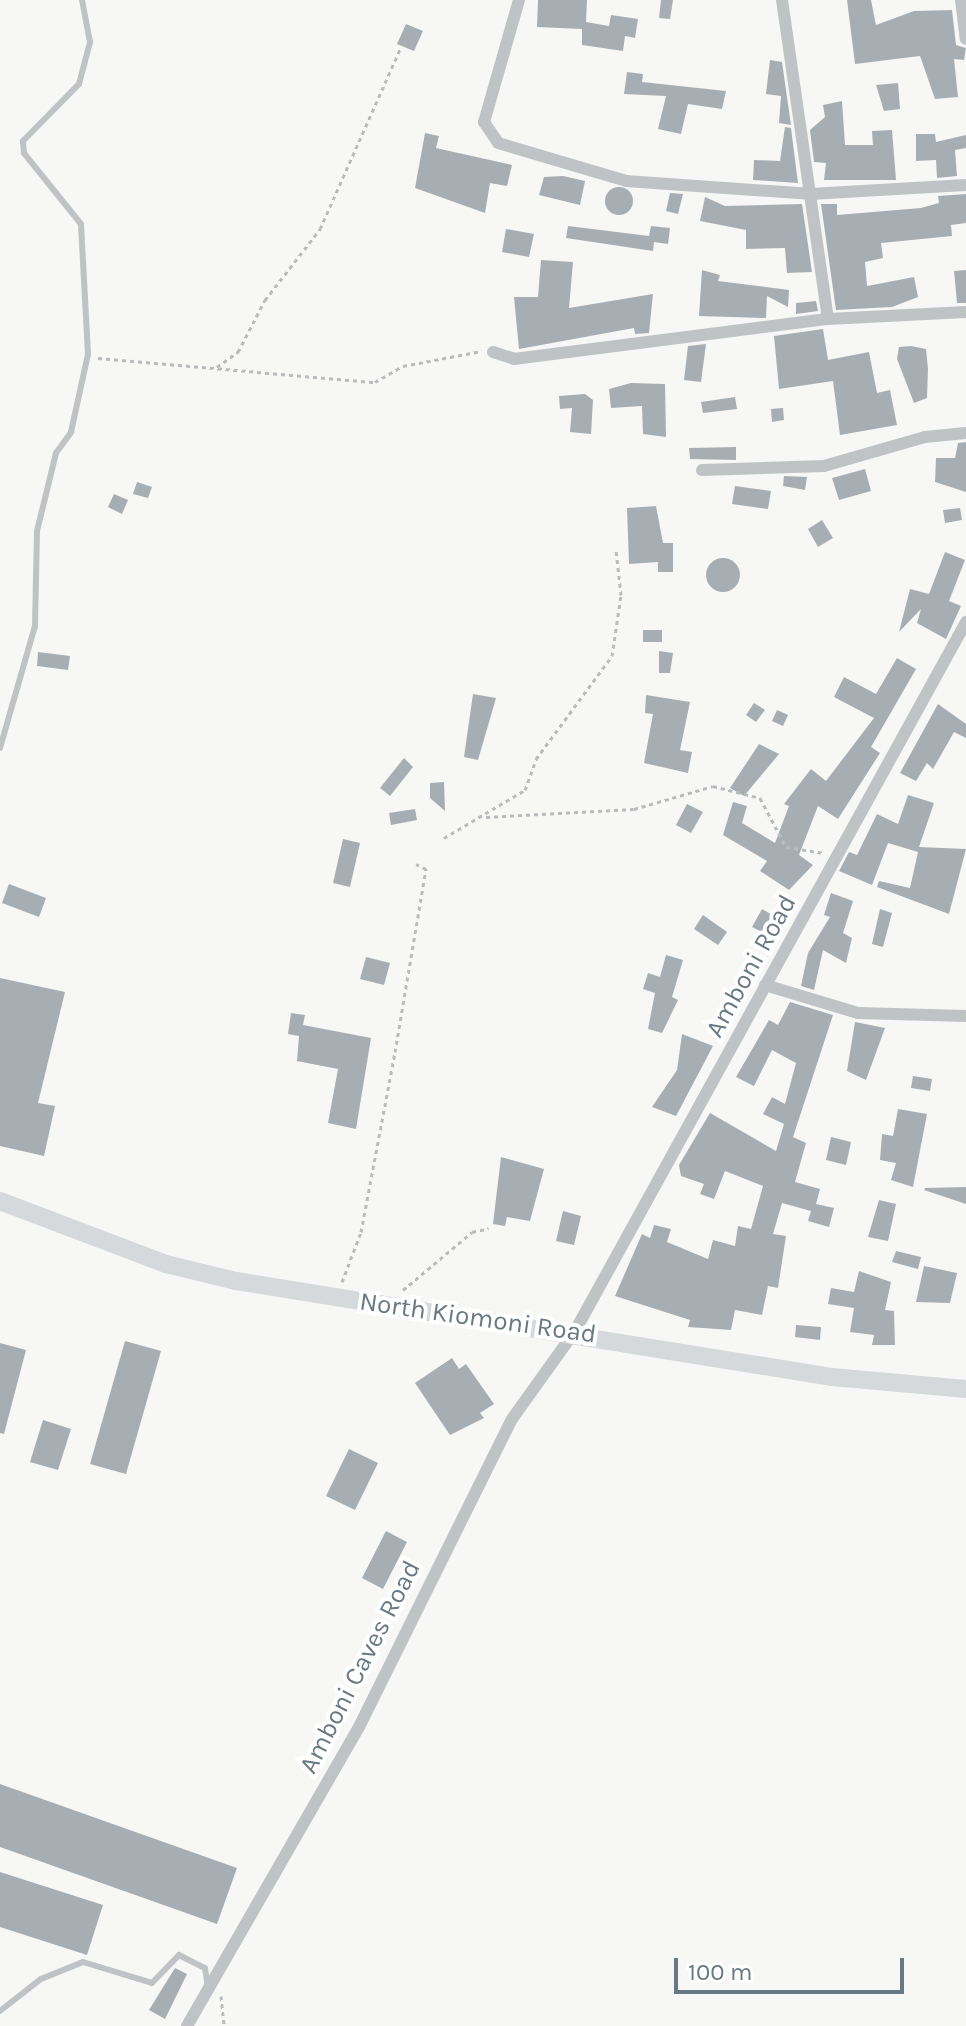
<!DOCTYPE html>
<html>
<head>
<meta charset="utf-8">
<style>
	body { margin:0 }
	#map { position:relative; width:966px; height:2026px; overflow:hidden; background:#f7f7f5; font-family:Karla,sans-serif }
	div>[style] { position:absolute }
	.building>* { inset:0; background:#a7aeb3 }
	.round { border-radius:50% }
	.path>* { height:3px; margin-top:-1.5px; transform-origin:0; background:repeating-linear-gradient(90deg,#b9bcbe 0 4px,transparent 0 8px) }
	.lane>* { height:6px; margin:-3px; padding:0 3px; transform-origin:3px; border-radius:3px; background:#bfc3c6 }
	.street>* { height:12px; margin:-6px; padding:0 6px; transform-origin:6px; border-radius:6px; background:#bfc3c6 }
	.secondary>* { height:18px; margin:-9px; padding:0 9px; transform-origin:9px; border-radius:9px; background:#d5d9dc }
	span { translate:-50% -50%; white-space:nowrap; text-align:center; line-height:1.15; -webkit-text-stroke:8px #fff; paint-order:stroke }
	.street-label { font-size:26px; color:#697983 }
	.scale { position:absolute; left:674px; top:1958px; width:230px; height:36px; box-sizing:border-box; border:4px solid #697983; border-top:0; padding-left:10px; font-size:24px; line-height:28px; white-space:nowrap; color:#697983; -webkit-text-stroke:6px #fff; paint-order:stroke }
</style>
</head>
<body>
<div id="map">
	<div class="building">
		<i style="clip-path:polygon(538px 0,587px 0,586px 22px,609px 26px,611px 15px,638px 19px,635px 38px,625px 36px,623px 51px,582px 45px,582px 29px,537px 27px)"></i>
		<i style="clip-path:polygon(661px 0,673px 0,670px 19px,659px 18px)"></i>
		<i style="clip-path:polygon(847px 0,871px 0,876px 25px,914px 11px,952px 10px,956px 45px,966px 48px,964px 60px,954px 59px,958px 97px,935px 99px,920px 56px,855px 64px)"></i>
		<i style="clip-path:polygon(406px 24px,423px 31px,414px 51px,397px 44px)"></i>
		<i style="clip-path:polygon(770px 60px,782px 62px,791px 125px,779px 123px,781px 96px,766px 94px)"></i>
		<i style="clip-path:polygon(627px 72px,643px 74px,642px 82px,726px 91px,722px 109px,688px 104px,681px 134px,658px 129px,666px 96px,624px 94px)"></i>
		<i style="clip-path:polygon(898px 83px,900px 109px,884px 111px,876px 85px)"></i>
		<i style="clip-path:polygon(842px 101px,845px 145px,873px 145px,872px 131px,892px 130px,896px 180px,824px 180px,826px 163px,814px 162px,810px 130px,825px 117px,823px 105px)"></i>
		<i style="clip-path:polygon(785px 127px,791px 128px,798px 183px,753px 180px,754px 160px,780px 161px)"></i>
		<i style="clip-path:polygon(425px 133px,439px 136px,436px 148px,512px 165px,507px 186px,490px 183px,485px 213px,415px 188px)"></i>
		<i style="clip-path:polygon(916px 134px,935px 134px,936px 142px,966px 135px,966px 148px,955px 150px,957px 176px,937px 178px,936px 160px,916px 161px)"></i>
		<i style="clip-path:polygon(563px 176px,585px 181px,580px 205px,539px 195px,544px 177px)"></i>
		<i class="round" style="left:605px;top:187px;width:28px;height:28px"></i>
		<i style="clip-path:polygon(670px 193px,683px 194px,678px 214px,666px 211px)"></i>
		<i style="clip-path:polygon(966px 194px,966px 223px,951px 225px,952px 236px,881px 243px,883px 258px,865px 262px,867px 286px,914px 277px,918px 297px,892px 307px,836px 310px,821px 204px,837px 204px,837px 215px,921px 208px,939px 203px,938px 196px)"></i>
		<i style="clip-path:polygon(705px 197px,725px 206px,802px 204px,812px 272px,787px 273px,785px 248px,746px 249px,746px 230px,700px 221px)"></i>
		<i style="clip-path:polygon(568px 226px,649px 236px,651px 226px,670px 228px,668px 244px,654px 242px,653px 251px,566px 238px)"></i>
		<i style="clip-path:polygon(506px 229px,534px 234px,529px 257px,502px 252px)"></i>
		<i style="clip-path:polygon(541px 260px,573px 262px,569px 308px,653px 294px,649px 333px,635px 334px,634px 328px,519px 349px,514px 297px,538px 297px)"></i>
		<i style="clip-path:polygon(702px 270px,720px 275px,718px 281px,789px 290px,788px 307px,767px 296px,766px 318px,699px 316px)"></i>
		<i style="clip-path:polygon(966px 270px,966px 303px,957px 303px,954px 271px)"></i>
		<i style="clip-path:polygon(816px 301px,818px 311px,796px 314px,796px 303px)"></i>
		<i style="clip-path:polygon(823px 329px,828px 360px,869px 352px,877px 393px,890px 390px,897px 425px,840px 435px,833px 381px,779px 389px,774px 336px)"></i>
		<i style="clip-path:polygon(706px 344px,701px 382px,684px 380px,688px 346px)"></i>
		<i style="clip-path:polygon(911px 346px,926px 349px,928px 369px,927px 398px,914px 403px,897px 359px,899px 347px)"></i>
		<i style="clip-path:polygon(631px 383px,665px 384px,666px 437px,643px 434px,642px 406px,611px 408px,609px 389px)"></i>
		<i style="clip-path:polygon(585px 394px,593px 400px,591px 434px,570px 432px,572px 408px,560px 409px,559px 396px)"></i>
		<i style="clip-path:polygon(735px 397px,737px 409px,703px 413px,701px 402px)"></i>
		<i style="clip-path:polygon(783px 408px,784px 420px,772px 422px,771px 409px)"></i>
		<i style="clip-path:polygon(966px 442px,966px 492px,935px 482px,936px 458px,955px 458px,958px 443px)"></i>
		<i style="clip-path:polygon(736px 447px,736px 460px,690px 459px,689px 448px)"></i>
		<i style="clip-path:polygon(865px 469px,871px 491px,839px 500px,832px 478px)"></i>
		<i style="clip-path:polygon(784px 476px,807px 477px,805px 490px,783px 486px)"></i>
		<i style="clip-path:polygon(137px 482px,152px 487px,148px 498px,133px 494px)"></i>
		<i style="clip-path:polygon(735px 486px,771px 491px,768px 509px,732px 504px)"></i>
		<i style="clip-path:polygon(114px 494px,128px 500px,122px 514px,108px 507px)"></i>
		<i style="clip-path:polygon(656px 506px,663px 543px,673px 543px,673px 572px,658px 572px,658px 562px,629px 564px,627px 508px)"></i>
		<i style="clip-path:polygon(960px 508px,962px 520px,945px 523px,943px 510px)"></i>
		<i style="clip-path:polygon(822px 520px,833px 538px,818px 547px,808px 529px)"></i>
		<i style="clip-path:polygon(945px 552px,965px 560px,949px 601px,961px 606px,946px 639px,917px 623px,921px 609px,899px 632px,910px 589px,929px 594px)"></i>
		<i class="round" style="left:706px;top:558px;width:34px;height:34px"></i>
		<i style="clip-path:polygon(643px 630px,662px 630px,662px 642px,643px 642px)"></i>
		<i style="clip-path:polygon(659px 651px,673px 653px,670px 673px,659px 673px)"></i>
		<i style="clip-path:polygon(38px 652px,70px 656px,68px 670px,37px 666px)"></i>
		<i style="clip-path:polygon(897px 658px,916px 669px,871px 747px,880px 753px,838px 819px,818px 806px,799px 855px,813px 865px,789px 890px,760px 871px,767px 861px,723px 835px,733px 802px,747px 806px,742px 823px,775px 843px,789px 806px,784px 804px,811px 769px,826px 781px,874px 718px,834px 697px,844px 677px,876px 694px)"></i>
		<i style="clip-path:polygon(473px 694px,496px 698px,478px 760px,464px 757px)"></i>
		<i style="clip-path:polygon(646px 695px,690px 702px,680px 750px,692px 752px,688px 773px,644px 763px,653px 714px,645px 713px)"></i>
		<i style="clip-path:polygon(754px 703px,765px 710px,756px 722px,746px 715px)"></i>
		<i style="clip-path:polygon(938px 704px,966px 724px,966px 738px,954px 732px,933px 769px,927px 763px,916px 781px,900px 773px)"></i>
		<i style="clip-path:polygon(777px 710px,788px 715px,783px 726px,772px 721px)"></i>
		<i style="clip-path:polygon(759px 744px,779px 754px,744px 796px,730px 788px)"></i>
		<i style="clip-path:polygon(404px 758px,413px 767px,390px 796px,380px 788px)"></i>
		<i style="clip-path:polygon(444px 782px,445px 811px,430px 798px,430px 783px)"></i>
		<i style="clip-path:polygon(908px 795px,934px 803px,919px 847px,966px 849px,949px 914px,877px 887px,879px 881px,910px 888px,918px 852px,888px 843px,872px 885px,839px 871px,849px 852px,857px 855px,877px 814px,898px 824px)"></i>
		<i style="clip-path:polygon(687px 804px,703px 812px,691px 833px,676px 825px)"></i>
		<i style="clip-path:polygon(415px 809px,417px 820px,391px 825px,389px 813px)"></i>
		<i style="clip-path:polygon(343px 839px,360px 843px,350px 887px,333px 883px)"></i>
		<i style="clip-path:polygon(9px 884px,46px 898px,39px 917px,2px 903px)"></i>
		<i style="clip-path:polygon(831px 893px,853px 901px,843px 933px,852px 938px,846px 963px,823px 950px,814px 990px,801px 986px,808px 953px,830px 917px,824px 915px)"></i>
		<i style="clip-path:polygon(762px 909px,776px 917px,766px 934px,752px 927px)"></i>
		<i style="clip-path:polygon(880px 909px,892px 913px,883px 947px,872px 944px)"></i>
		<i style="clip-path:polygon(703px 915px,727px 932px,718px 945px,694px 929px)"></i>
		<i style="clip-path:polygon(666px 955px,683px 960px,672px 997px,678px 1000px,662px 1033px,648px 1029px,655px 993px,643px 989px,648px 973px,660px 977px)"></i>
		<i style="clip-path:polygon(366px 957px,390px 963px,384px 985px,360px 979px)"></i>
		<i style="clip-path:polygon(0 978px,65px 992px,38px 1103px,55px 1106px,44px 1156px,0 1146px)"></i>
		<i style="clip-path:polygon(790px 1002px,833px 1015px,793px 1137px,806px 1143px,795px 1182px,820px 1189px,816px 1204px,834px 1208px,829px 1227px,808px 1221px,811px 1211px,782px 1203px,773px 1234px,786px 1236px,778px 1288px,768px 1286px,762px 1315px,735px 1310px,731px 1330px,688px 1327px,690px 1320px,615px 1296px,642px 1234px,650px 1238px,654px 1225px,671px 1229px,667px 1242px,708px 1259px,713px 1240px,735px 1246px,738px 1226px,751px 1229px,763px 1186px,725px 1171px,714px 1199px,700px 1194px,704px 1184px,681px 1176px,679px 1165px,710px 1113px,776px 1151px,784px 1124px,763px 1114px,772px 1097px,785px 1104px,796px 1063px,772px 1050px,754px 1086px,736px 1077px,769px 1020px,778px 1025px)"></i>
		<i style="clip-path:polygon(291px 1013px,305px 1015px,303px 1025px,371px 1038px,356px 1129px,328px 1123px,338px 1069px,297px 1061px,299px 1036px,288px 1034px)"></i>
		<i style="clip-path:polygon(855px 1022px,885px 1028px,866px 1080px,847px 1071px)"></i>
		<i style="clip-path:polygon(682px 1034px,713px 1046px,676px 1116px,652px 1107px,677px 1070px)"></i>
		<i style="clip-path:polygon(913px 1076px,932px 1079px,930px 1091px,911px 1088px)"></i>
		<i style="clip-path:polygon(898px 1109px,927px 1114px,913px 1187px,891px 1180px,896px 1163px,880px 1160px,882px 1134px,893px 1136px)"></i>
		<i style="clip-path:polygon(831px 1137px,851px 1142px,846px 1165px,826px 1160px)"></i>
		<i style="clip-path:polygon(501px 1157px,544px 1169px,530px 1221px,507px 1217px,505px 1226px,493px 1224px)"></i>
		<i style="clip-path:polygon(966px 1187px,966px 1204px,924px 1190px,925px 1188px)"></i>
		<i style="clip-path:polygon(879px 1200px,896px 1204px,888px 1241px,868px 1237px)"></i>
		<i style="clip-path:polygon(563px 1211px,581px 1216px,574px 1245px,556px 1241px)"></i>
		<i style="clip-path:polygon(896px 1251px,921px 1257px,918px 1269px,892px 1262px)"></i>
		<i style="clip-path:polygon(924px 1266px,957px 1273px,950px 1303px,916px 1302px)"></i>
		<i style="clip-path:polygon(859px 1271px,891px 1282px,885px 1310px,894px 1311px,895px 1345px,872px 1345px,874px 1335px,850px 1332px,854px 1308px,828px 1304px,831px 1288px,854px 1292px)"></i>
		<i style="clip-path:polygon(796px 1325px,821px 1327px,820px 1340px,795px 1337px)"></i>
		<i style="clip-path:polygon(125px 1341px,161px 1351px,126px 1474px,90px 1464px)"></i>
		<i style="clip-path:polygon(0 1343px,26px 1350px,4px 1434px,0 1433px)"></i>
		<i style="clip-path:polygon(452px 1358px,459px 1369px,466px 1364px,494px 1404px,480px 1413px,484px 1418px,450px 1435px,415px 1383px)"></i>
		<i style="clip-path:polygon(43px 1420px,71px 1429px,58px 1470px,30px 1462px)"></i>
		<i style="clip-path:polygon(349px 1449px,378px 1463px,355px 1510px,326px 1496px)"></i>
		<i style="clip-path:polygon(386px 1531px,407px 1542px,383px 1589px,362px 1578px)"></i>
		<i style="clip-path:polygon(0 1784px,237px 1868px,217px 1924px,0 1847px)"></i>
		<i style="clip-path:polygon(0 1872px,103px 1905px,87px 1955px,0 1927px)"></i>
		<i style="clip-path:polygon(175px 1968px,187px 1974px,165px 2019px,149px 2010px)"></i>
	</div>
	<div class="path">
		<i style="left:98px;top:358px;width:278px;rotate:5deg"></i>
		<i style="left:375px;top:382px;width:32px;rotate:-30deg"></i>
		<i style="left:403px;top:366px;width:80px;rotate:-10.8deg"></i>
		<i style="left:217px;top:367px;width:26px;rotate:-36deg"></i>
		<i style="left:238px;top:352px;width:59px;rotate:-62.6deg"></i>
		<i style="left:265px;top:300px;width:90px;rotate:-52.2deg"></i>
		<i style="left:320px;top:229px;width:199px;rotate:-66deg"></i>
		<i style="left:486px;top:817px;width:148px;rotate:-3.1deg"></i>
		<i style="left:634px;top:809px;width:82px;rotate:-16.2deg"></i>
		<i style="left:713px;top:786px;width:49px;rotate:14.3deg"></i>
		<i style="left:760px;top:798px;width:55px;rotate:62deg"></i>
		<i style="left:786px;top:847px;width:37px;rotate:9deg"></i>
		<i style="left:444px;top:838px;width:94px;rotate:-30.7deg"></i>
		<i style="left:525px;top:790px;width:33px;rotate:-70deg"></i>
		<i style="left:536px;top:759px;width:128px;rotate:-53.6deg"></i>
		<i style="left:612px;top:656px;width:62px;rotate:-81.6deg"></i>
		<i style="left:621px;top:595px;width:45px;rotate:-96.3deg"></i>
		<i style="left:342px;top:1282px;width:53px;rotate:-69.2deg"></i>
		<i style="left:361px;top:1232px;width:183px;rotate:-79.3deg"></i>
		<i style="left:395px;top:1052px;width:186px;rotate:-80.4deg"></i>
		<i style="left:426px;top:869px;width:11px;rotate:-153deg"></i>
		<i style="left:403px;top:1290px;width:90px;rotate:-40deg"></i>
		<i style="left:472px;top:1232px;width:17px;rotate:-13deg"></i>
		<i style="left:221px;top:1996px;width:30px;rotate:84deg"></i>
	</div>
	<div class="lane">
		<i style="left:0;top:748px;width:127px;rotate:-74deg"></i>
		<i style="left:35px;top:626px;width:95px;rotate:-88.8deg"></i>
		<i style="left:37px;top:531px;width:80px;rotate:-76.3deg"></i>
		<i style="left:56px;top:453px;width:26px;rotate:-54deg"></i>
		<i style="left:71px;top:432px;width:80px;rotate:-77.7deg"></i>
		<i style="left:88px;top:354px;width:130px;rotate:-93.1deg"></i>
		<i style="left:81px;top:224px;width:91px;rotate:-128.8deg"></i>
		<i style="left:24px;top:153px;width:12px;rotate:-95deg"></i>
		<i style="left:23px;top:141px;width:80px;rotate:-45.5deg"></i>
		<i style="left:79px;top:84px;width:43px;rotate:-75.3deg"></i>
		<i style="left:90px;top:42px;width:43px;rotate:-100.8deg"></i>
		<i style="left:0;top:2011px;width:52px;rotate:-38deg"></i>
		<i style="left:41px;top:1979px;width:45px;rotate:-22deg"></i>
		<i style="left:83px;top:1962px;width:72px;rotate:16.9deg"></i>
		<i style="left:152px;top:1983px;width:39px;rotate:-46deg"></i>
		<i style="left:179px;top:1955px;width:29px;rotate:27deg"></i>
		<i style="left:205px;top:1968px;width:18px;rotate:81deg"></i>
	</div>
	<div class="street">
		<i style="left:519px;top:0;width:127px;rotate:106deg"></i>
		<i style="left:484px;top:122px;width:25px;rotate:56deg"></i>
		<i style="left:498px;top:143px;width:134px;rotate:16.5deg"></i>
		<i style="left:626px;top:181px;width:184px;rotate:4deg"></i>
		<i style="left:810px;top:194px;width:156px;rotate:-3.3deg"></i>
		<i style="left:782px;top:0;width:322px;rotate:81.8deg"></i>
		<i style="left:961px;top:0;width:39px;rotate:83deg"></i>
		<i style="left:493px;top:352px;width:22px;rotate:18deg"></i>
		<i style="left:514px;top:359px;width:317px;rotate:-7.3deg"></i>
		<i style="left:828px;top:319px;width:138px;rotate:-2.9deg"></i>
		<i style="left:702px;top:470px;width:122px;rotate:-1.9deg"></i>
		<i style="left:824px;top:466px;width:105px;rotate:-16deg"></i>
		<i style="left:925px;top:437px;width:41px;rotate:-5.6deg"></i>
		<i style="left:765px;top:985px;width:97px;rotate:16.8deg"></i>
		<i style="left:858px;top:1013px;width:108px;rotate:1.6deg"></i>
		<i style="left:187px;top:2026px;width:345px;rotate:-60.1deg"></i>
		<i style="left:359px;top:1727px;width:344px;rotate:-63.6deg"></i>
		<i style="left:512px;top:1419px;width:108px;rotate:-54.4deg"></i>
		<i style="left:575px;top:1331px;width:810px;rotate:-61.12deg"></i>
	</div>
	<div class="secondary">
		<i style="left:0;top:1201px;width:178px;rotate:20.8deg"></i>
		<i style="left:166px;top:1264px;width:72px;rotate:13.7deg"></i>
		<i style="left:236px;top:1281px;width:604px;rotate:9.15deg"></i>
		<i style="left:832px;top:1377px;width:135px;rotate:5.1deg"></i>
	</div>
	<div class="street-label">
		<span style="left:751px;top:966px;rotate:-61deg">Amboni Road</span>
		<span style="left:478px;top:1318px;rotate:8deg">North Kiomoni Road</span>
		<span style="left:360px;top:1667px;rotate:-63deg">Amboni Caves Road</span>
	</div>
	<div class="scale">100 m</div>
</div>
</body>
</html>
